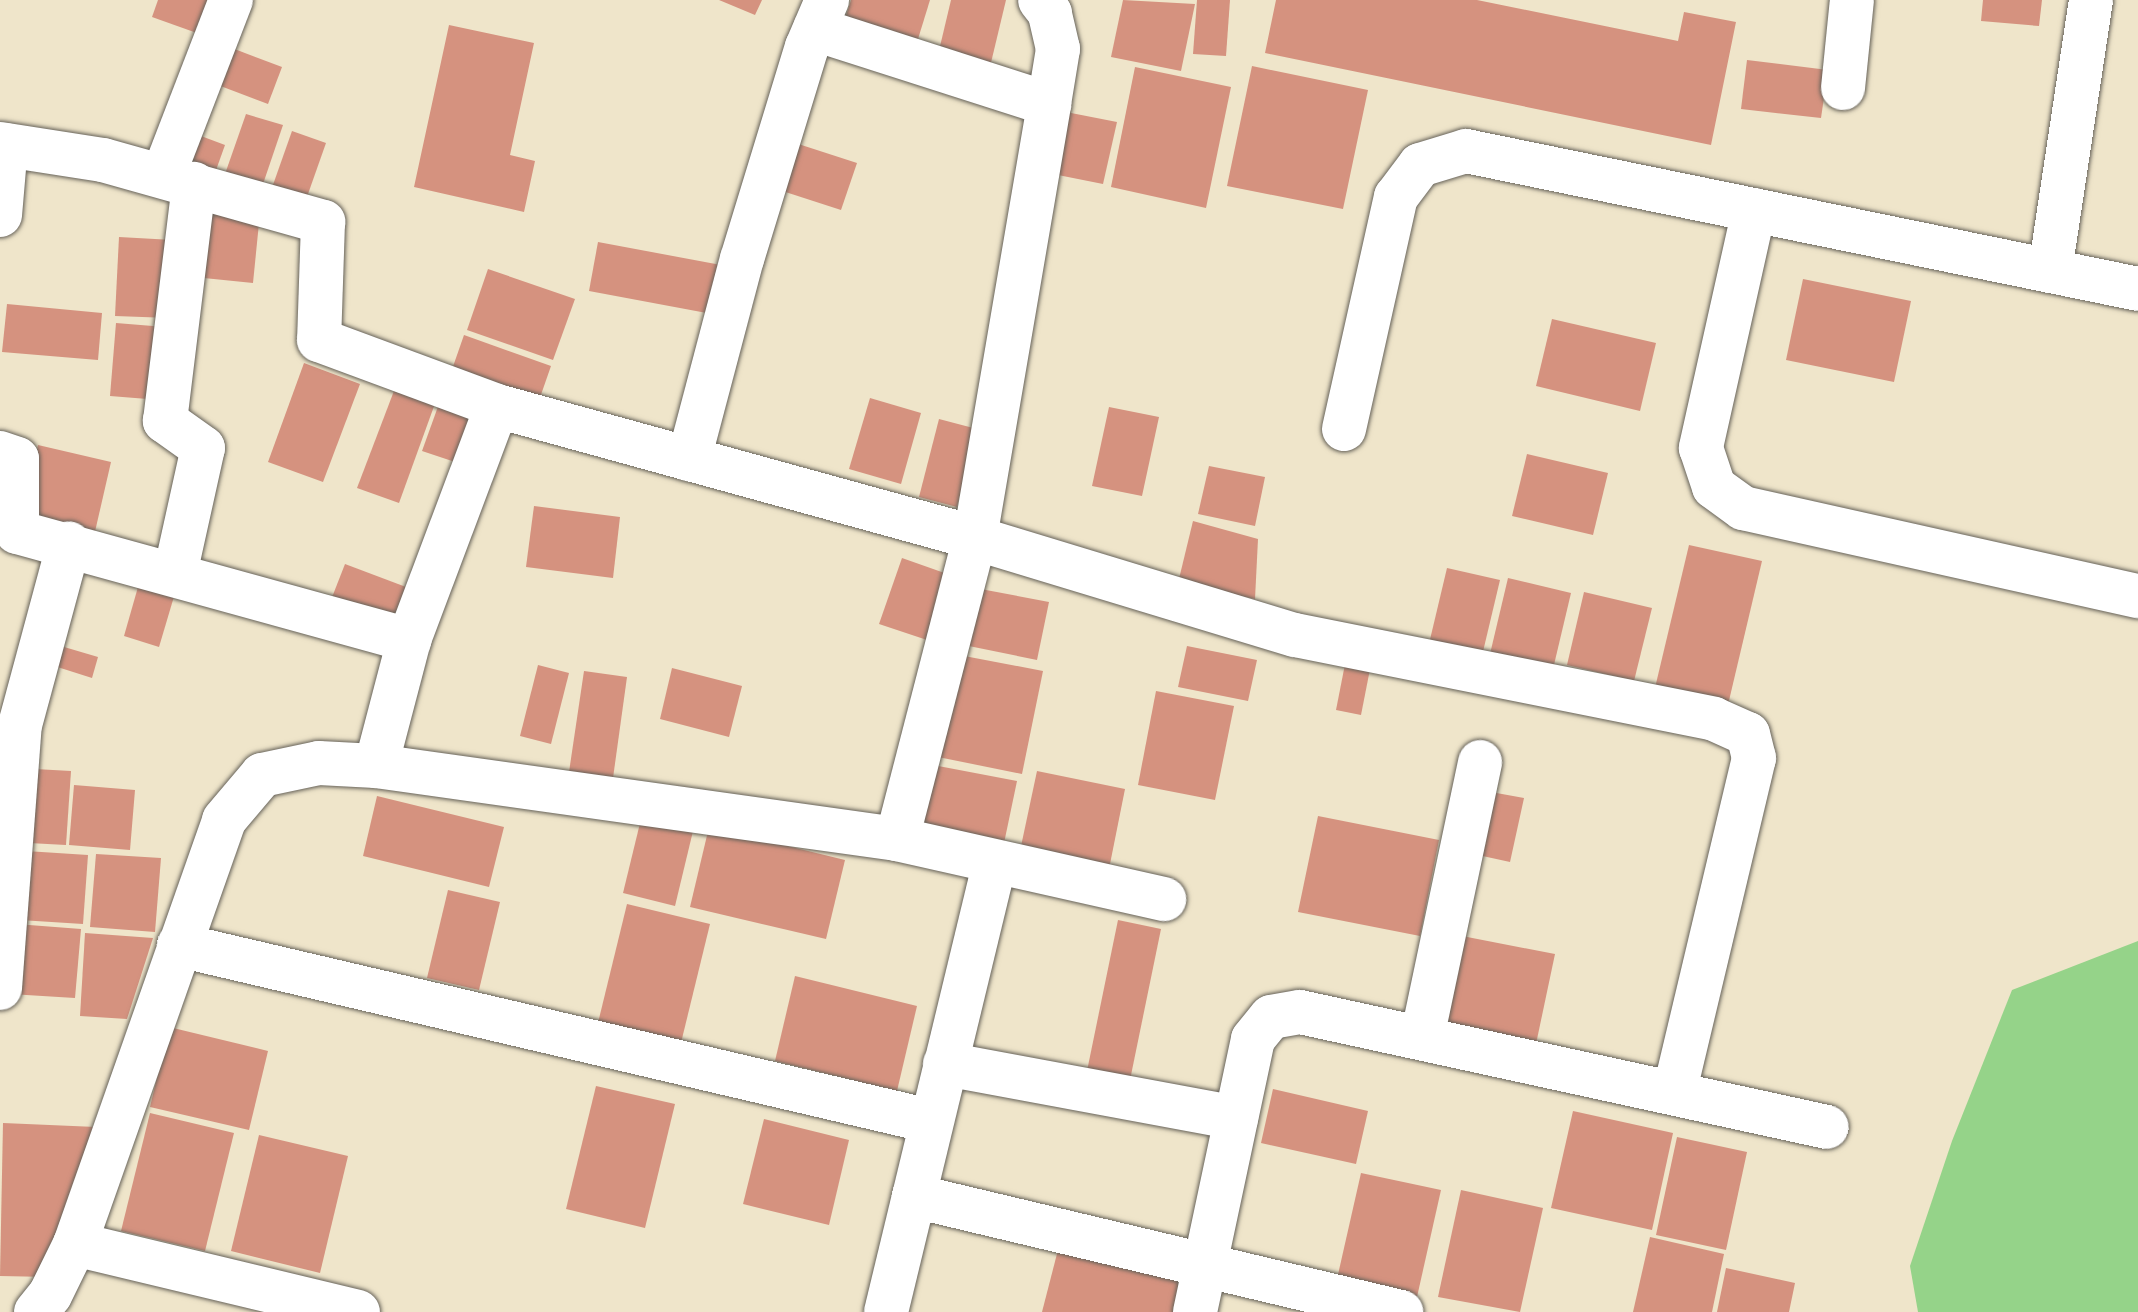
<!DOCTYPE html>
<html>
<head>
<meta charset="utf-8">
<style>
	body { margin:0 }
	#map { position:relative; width:2138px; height:1312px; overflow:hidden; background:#efe5ca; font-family:Itim,sans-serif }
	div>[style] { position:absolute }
	.green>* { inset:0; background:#95d389 }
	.building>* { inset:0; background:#d5927f }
	.roads { filter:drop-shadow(0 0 2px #666259) drop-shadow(0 0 2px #666259) }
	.minor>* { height:44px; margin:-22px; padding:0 22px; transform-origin:22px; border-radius:22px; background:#fff }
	span { translate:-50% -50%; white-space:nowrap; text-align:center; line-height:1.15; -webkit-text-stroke:6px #fdfcf7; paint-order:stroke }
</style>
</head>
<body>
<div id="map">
	<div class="green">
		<i style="clip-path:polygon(2138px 941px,2138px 1312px,1918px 1312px,1910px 1266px,1952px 1141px,2012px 990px)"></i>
	</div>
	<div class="building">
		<i style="clip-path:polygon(158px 0,221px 0,208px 37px,152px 17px)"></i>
		<i style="clip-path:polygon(719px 0,762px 0,755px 15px)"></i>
		<i style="clip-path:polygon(851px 0,930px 0,914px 52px,842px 29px)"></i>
		<i style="clip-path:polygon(951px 0,1006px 0,989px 71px,937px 59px)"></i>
		<i style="clip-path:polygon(1123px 0,1195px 4px,1181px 71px,1111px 57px)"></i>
		<i style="clip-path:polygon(1197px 0,1230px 0,1226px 56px,1193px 54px)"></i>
		<i style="clip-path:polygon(1276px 0,1477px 0,1678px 41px,1684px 12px,1736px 22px,1711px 145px,1265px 53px)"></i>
		<i style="clip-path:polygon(1983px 0,2042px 0,2039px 26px,1981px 21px)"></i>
		<i style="clip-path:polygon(449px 25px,534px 43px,510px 155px,535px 161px,524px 212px,414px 187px)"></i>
		<i style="clip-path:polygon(224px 45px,282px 67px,268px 104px,210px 82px)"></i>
		<i style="clip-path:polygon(1747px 60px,1828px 70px,1821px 118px,1741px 109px)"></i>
		<i style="clip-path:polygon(1252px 66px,1368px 90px,1343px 209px,1227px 186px)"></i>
		<i style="clip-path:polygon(1135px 67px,1231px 87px,1206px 208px,1111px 187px)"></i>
		<i style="clip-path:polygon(1066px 112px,1117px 122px,1103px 184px,1053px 174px)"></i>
		<i style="clip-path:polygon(246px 114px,283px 125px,262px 187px,225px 174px)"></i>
		<i style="clip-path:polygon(185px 130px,225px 145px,215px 173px,175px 158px)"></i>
		<i style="clip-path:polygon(292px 131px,326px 143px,302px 211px,268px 199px)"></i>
		<i style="clip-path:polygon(786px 140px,857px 163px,841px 210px,770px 187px)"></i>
		<i style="clip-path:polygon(201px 206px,260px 213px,253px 283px,194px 277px)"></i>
		<i style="clip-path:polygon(119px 237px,173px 240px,170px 318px,115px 316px)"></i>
		<i style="clip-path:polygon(598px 242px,721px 265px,712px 314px,589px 291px)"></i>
		<i style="clip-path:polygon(488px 269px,575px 299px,553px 360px,467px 330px)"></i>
		<i style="clip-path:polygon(1803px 279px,1911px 301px,1894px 382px,1786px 360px)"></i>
		<i style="clip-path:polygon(7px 304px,102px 313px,98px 360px,2px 352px)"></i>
		<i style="clip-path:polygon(1552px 319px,1656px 343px,1640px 411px,1536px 386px)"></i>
		<i style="clip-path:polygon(116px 323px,165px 327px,160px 400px,110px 396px)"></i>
		<i style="clip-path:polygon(464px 335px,551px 366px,536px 409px,449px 378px)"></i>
		<i style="clip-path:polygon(304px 363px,360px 384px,323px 482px,268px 462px)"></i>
		<i style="clip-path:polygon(397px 383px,437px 398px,399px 503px,357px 488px)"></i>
		<i style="clip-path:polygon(870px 398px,921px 413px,901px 484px,849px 469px)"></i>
		<i style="clip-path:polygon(440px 401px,474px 413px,455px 462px,422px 451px)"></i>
		<i style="clip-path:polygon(1109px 407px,1159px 417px,1142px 496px,1092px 486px)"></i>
		<i style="clip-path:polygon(939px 419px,977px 429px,957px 507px,919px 497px)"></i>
		<i style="clip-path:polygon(38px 445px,111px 462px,94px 536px,22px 521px)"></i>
		<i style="clip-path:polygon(1527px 454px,1608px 473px,1593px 535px,1512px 516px)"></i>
		<i style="clip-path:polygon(1209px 466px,1265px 477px,1255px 526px,1198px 514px)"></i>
		<i style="clip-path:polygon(534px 506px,620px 517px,613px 578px,526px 567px)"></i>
		<i style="clip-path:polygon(1193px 521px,1258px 539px,1255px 599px,1178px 583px)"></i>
		<i style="clip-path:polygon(1689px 545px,1762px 561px,1727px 709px,1654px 692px)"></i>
		<i style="clip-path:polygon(902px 558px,953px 576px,930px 641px,879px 624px)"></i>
		<i style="clip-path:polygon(345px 564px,406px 587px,390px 628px,329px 605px)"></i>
		<i style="clip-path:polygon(1447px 568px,1500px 580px,1481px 660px,1428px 648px)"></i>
		<i style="clip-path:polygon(142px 573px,178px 583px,159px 647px,124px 636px)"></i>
		<i style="clip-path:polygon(1508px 578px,1571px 593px,1553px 669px,1490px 654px)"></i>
		<i style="clip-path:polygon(970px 587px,1049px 602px,1037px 660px,959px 644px)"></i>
		<i style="clip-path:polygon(1584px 592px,1652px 608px,1634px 681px,1567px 665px)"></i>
		<i style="clip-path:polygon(54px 644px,98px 657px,92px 678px,48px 664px)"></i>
		<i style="clip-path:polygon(1187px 646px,1257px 660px,1248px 701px,1178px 687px)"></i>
		<i style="clip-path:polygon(1347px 654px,1372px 659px,1361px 715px,1336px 710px)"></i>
		<i style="clip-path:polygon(959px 655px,1043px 671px,1022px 774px,938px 757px)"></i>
		<i style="clip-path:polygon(538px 665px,569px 673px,551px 744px,520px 736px)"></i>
		<i style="clip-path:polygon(672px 668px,742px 686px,729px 737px,660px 719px)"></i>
		<i style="clip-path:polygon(584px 671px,627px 677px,613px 778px,569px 772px)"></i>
		<i style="clip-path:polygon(1156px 691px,1234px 706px,1215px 800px,1138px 785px)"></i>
		<i style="clip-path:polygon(933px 765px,1017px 781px,1003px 848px,920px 832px)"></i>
		<i style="clip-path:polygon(35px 769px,71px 771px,66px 845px,29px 843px)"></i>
		<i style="clip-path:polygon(1037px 771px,1125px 789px,1109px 869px,1020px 851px)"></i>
		<i style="clip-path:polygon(74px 785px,135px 790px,130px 850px,69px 845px)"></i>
		<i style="clip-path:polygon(1491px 792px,1524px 798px,1510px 862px,1478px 855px)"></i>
		<i style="clip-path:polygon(377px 796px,504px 827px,489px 887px,363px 856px)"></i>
		<i style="clip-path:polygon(1318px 816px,1439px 840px,1420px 936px,1298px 912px)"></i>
		<i style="clip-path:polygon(641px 819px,693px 831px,675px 906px,623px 893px)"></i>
		<i style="clip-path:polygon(709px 827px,845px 860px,826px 939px,690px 907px)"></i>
		<i style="clip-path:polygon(26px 851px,88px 855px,83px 924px,20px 920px)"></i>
		<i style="clip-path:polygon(96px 854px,161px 858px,155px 932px,90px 927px)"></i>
		<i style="clip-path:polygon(448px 890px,500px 902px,479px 990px,427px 978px)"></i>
		<i style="clip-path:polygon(627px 904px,710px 924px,679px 1051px,596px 1031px)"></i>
		<i style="clip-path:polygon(1118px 920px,1161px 929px,1130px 1080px,1087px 1071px)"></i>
		<i style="clip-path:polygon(16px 924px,81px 929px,75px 998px,10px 994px)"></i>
		<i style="clip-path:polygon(85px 933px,153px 938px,127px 1019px,80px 1016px)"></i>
		<i style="clip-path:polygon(1457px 935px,1555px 954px,1536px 1044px,1438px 1024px)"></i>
		<i style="clip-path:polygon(795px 976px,917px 1006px,897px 1091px,775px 1061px)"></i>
		<i style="clip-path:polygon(169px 1027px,268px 1051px,249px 1130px,150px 1107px)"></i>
		<i style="clip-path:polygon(596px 1086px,675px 1104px,645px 1228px,566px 1209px)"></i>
		<i style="clip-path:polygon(1273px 1089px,1368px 1111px,1356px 1164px,1261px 1143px)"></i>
		<i style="clip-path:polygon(1573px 1111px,1673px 1133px,1652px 1230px,1551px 1208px)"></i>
		<i style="clip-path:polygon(150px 1113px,234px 1133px,205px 1251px,121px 1231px)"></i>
		<i style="clip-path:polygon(764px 1119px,849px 1140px,829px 1225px,743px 1204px)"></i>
		<i style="clip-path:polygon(3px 1123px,96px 1127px,49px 1277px,0 1276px)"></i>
		<i style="clip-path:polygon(259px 1135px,348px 1156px,320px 1273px,231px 1251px)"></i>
		<i style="clip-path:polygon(1677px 1137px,1747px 1152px,1726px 1250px,1656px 1235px)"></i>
		<i style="clip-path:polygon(1361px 1173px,1441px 1190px,1417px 1297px,1337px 1279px)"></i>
		<i style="clip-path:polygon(1461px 1190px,1543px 1208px,1520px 1312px,1438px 1297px)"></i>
		<i style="clip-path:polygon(1650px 1237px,1724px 1254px,1712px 1312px,1633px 1312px)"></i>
		<i style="clip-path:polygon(1059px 1246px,1184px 1277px,1175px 1312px,1042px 1312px)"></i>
		<i style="clip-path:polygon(1726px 1268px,1795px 1283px,1789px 1312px,1717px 1312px)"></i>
	</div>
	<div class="roads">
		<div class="minor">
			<i style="left:815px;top:29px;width:246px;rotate:17.8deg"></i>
			<i style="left:1843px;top:88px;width:88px;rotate:-84.2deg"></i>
			<i style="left:0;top:144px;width:104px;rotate:8.8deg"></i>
			<i style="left:103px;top:160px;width:229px;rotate:15.7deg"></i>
			<i style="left:323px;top:222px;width:118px;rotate:91.9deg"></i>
			<i style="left:319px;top:340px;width:190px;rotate:20.3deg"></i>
			<i style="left:497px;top:406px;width:496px;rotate:15.4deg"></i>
			<i style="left:975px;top:538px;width:334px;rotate:16.9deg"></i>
			<i style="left:1295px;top:635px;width:427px;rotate:11.3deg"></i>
			<i style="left:1714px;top:719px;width:37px;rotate:24deg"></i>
			<i style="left:1748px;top:734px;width:25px;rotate:76deg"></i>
			<i style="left:1754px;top:758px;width:344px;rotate:103.4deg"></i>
			<i style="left:163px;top:176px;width:189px;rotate:-68.9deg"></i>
			<i style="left:1754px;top:210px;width:244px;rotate:102.6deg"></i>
			<i style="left:1701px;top:448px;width:41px;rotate:71.6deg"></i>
			<i style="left:1714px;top:487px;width:36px;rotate:36deg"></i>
			<i style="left:1743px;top:508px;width:405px;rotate:12.6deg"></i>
			<i style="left:0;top:215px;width:70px;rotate:-85.1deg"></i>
			<i style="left:2050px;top:271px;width:274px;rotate:-81.4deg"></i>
			<i style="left:1344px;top:429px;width:238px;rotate:-77.4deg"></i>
			<i style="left:1396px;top:197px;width:40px;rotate:-53deg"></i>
			<i style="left:1420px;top:165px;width:48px;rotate:-16.9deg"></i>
			<i style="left:1466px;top:151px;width:686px;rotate:11.6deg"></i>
			<i style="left:0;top:453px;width:18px;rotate:19deg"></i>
			<i style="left:17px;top:459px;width:73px;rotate:90deg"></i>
			<i style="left:17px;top:532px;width:407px;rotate:15.4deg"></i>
			<i style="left:689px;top:459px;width:207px;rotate:-75.2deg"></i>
			<i style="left:742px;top:259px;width:222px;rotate:-73deg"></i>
			<i style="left:807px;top:47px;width:51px;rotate:-66.9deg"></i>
			<i style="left:175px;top:574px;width:129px;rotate:-77.5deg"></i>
			<i style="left:203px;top:448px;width:47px;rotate:-144.6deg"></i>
			<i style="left:165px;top:421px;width:239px;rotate:-83deg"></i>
			<i style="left:376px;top:766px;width:130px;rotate:-75.3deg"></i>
			<i style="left:409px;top:640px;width:250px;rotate:-69.4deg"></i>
			<i style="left:897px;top:839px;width:311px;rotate:-75.5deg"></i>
			<i style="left:975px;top:538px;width:440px;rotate:-80.3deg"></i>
			<i style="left:1049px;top:104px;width:56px;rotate:-80.7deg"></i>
			<i style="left:1058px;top:49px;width:37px;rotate:-103deg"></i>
			<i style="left:1050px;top:13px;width:16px;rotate:-128deg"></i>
			<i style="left:179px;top:945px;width:771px;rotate:13.19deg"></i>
			<i style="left:0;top:988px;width:264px;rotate:-85.7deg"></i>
			<i style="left:20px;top:725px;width:188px;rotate:-74.9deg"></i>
			<i style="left:1422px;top:1038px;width:282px;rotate:-78.1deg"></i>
			<i style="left:945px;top:1064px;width:296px;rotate:10.5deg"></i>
			<i style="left:914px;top:1196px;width:501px;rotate:13.4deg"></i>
			<i style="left:75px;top:1244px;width:291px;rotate:13.5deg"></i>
			<i style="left:36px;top:1312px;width:22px;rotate:-51deg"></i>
			<i style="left:50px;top:1295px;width:57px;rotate:-63.9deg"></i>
			<i style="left:75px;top:1244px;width:449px;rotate:-70.6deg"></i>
			<i style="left:224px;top:820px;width:59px;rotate:-49.8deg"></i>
			<i style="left:262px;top:775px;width:58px;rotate:-11.9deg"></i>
			<i style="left:319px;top:763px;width:57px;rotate:3deg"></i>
			<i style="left:376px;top:766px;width:526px;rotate:7.98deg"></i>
			<i style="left:897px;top:839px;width:274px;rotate:12.7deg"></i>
			<i style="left:886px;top:1312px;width:461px;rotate:-76.4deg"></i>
			<i style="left:1195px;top:1312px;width:279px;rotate:-78deg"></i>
			<i style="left:1253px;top:1039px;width:28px;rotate:-51deg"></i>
			<i style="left:1271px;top:1017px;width:29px;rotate:-10deg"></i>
			<i style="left:1300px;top:1012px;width:539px;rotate:12.31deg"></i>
		</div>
	</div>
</div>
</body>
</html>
